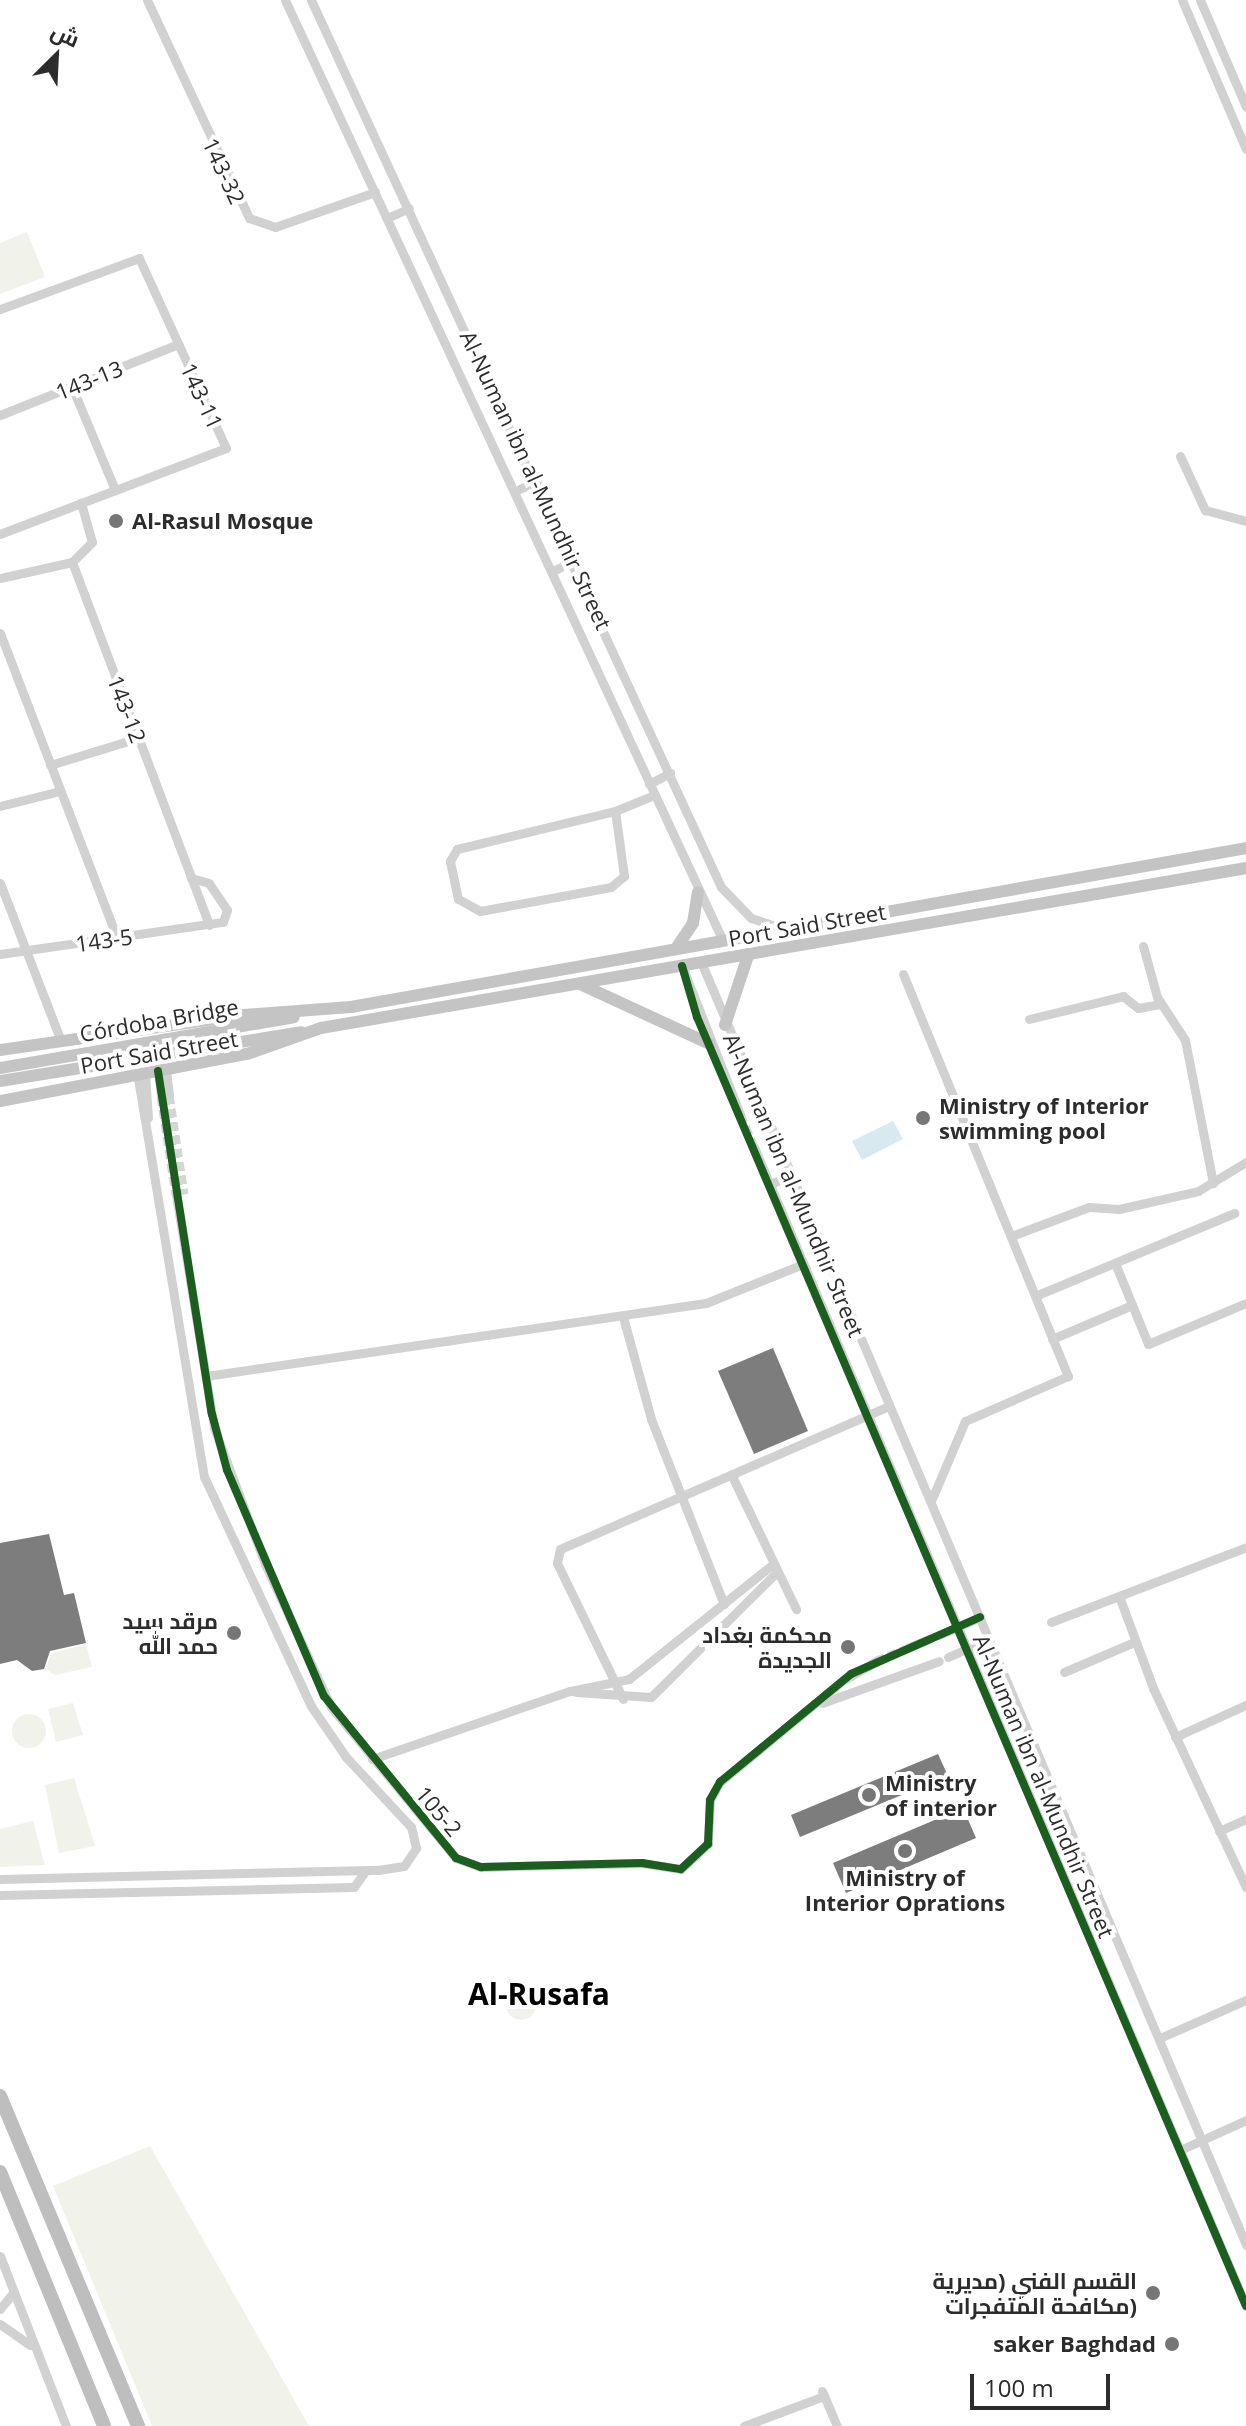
<!DOCTYPE html>
<html>
<head>
<meta charset="utf-8">
<style>
	body { margin:0 }
	#map { position:relative; width:1246px; height:2426px; overflow:hidden; background:#fff; font-family:"Open Sans",Cairo,sans-serif }
	div>[style] { position:absolute }
	.green>* { inset:0; background:#f1f3eb }
	.round { border-radius:50% }
	.water>* { inset:0; background:#d8e9f0 }
	.building>* { inset:0; background:#7d7d7d }
	.minor-tunnel>* { height:9px; margin-top:-4.5px; transform-origin:0; background:repeating-linear-gradient(90deg,#d5d5d5 0 9px,transparent 0 13.5px) }
	.minor>* { height:9px; margin:-4.5px; padding:0 4.5px; transform-origin:4.5px; border-radius:4.5px; background:#d1d1d1 }
	.major>* { height:12px; margin:-6px; padding:0 6px; transform-origin:6px; border-radius:6px; background:#c4c4c4 }
	.highway>* { height:14px; margin:-7px; padding:0 7px; transform-origin:7px; border-radius:7px; background:#bebebe }
	.cycleway>* { height:8px; margin:-4px; padding:0 4px; transform-origin:4px; border-radius:4px; background:#1b5e20 }
	.dots>* { width:22px; height:22px; translate:-50% -50%; box-sizing:border-box; border:4px solid #fff; border-radius:50% }
	span { translate:-50% -50%; white-space:nowrap; text-align:center; line-height:1.15; -webkit-text-stroke:8px #fff; paint-order:stroke }
	.street-label { font-size:22px; color:#2c2c2c }
	.poi-label { font-size:22px; color:#2c2c2c; font-weight:700 }
	.left { translate:0 -50%; text-align:left }
	.right { translate:-100% -50%; text-align:right }
	.district-label { font-size:30px; color:#000; font-weight:700 }
	.north { position:absolute; left:16px; top:16px; width:80px; height:80px; -webkit-text-stroke:6px #fff; paint-order:stroke; rotate:24deg; font-size:22px; font-weight:700; line-height:32px; text-align:center; color:#2c2c2c }
	.north::after { content:''; display:block; margin:auto; width:28px; height:36px; background:#2c2c2c; clip-path:polygon(50% 0,100% 100%,50% 72%,0 100%) }
	.scale { position:absolute; left:970px; top:2374px; width:140px; height:36px; box-sizing:border-box; border:4px solid #2c2c2c; border-top:0; padding-left:10px; font-size:24px; line-height:28px; white-space:nowrap; color:#2c2c2c; -webkit-text-stroke:6px #fff; paint-order:stroke }
</style>
</head>
<body>
<div id="map">
	<div class="green">
		<i style="clip-path:polygon(27px 232px,45px 277px,0 294px,0 243px)"></i>
		<i style="clip-path:polygon(86px 1644px,92px 1667px,55px 1675px,45px 1669px,52px 1653px)"></i>
		<i style="clip-path:polygon(73px 1703px,83px 1735px,56px 1742px,48px 1709px)"></i>
		<i class="round" style="left:12px;top:1714px;width:34px;height:34px"></i>
		<i style="clip-path:polygon(74px 1778px,95px 1846px,59px 1853px,45px 1785px)"></i>
		<i style="clip-path:polygon(33px 1821px,45px 1865px,0 1867px,0 1829px)"></i>
		<i class="round" style="left:506px;top:1990px;width:30px;height:30px"></i>
		<i style="clip-path:polygon(150px 2146px,309px 2426px,152px 2426px,53px 2186px)"></i>
	</div>
	<div class="water">
		<i style="clip-path:polygon(893px 1121px,903px 1139px,862px 1160px,852px 1141px)"></i>
	</div>
	<div class="building">
		<i style="clip-path:polygon(773px 1348px,808px 1431px,754px 1454px,718px 1371px)"></i>
		<i style="clip-path:polygon(49px 1534px,64px 1595px,74px 1593px,86px 1643px,50px 1651px,44px 1669px,32px 1671px,17px 1660px,0 1664px,0 1543px)"></i>
		<i style="clip-path:polygon(938px 1754px,948px 1776px,800px 1837px,791px 1815px)"></i>
		<i style="clip-path:polygon(963px 1808px,976px 1838px,846px 1893px,833px 1863px)"></i>
	</div>
	<div class="minor-tunnel">
		<i style="left:169px;top:1095px;width:100px;rotate:81.4deg"></i>
		<i style="left:161px;top:1096px;width:100px;rotate:81.4deg"></i>
		<i style="left:740px;top:1114px;width:36px;rotate:67deg"></i>
		<i style="left:876px;top:1661px;width:37px;rotate:-22deg"></i>
	</div>
	<div class="minor">
		<i style="left:147px;top:0;width:241px;rotate:64.9deg"></i>
		<i style="left:249px;top:218px;width:28px;rotate:19deg"></i>
		<i style="left:275px;top:227px;width:106px;rotate:-19.3deg"></i>
		<i style="left:285px;top:0;width:1036px;rotate:65.04deg"></i>
		<i style="left:311px;top:0;width:977px;rotate:65.19deg"></i>
		<i style="left:721px;top:887px;width:43px;rotate:45.9deg"></i>
		<i style="left:751px;top:918px;width:33px;rotate:18deg"></i>
		<i style="left:1182px;top:0;width:162px;rotate:66.8deg"></i>
		<i style="left:1200px;top:0;width:116px;rotate:66.7deg"></i>
		<i style="left:387px;top:218px;width:24px;rotate:-24deg"></i>
		<i style="left:0;top:309px;width:148px;rotate:-20.1deg"></i>
		<i style="left:139px;top:258px;width:209px;rotate:65.4deg"></i>
		<i style="left:226px;top:448px;width:242px;rotate:159.2deg"></i>
		<i style="left:72px;top:387px;width:112px;rotate:67.3deg"></i>
		<i style="left:0;top:415px;width:192px;rotate:-21.7deg"></i>
		<i style="left:1180px;top:456px;width:60px;rotate:65.2deg"></i>
		<i style="left:1205px;top:510px;width:42px;rotate:15deg"></i>
		<i style="left:515px;top:491px;width:24px;rotate:-24deg"></i>
		<i style="left:72px;top:562px;width:28px;rotate:-45deg"></i>
		<i style="left:92px;top:542px;width:41px;rotate:-105.8deg"></i>
		<i style="left:553px;top:571px;width:22px;rotate:-27deg"></i>
		<i style="left:0;top:578px;width:74px;rotate:-12.5deg"></i>
		<i style="left:72px;top:562px;width:388px;rotate:69.3deg"></i>
		<i style="left:0;top:633px;width:327px;rotate:69deg"></i>
		<i style="left:50px;top:765px;width:92px;rotate:-17.1deg"></i>
		<i style="left:649px;top:784px;width:24px;rotate:-28deg"></i>
		<i style="left:0;top:806px;width:62px;rotate:-14deg"></i>
		<i style="left:615px;top:811px;width:66px;rotate:82.1deg"></i>
		<i style="left:624px;top:876px;width:17px;rotate:140deg"></i>
		<i style="left:611px;top:887px;width:133px;rotate:169.6deg"></i>
		<i style="left:480px;top:911px;width:25px;rotate:-151deg"></i>
		<i style="left:458px;top:899px;width:39px;rotate:-102deg"></i>
		<i style="left:450px;top:861px;width:14px;rotate:-60deg"></i>
		<i style="left:457px;top:849px;width:163px;rotate:-13.5deg"></i>
		<i style="left:615px;top:811px;width:42px;rotate:-22.3deg"></i>
		<i style="left:0;top:883px;width:169px;rotate:68.9deg"></i>
		<i style="left:1143px;top:946px;width:53px;rotate:74.6deg"></i>
		<i style="left:1157px;top:997px;width:51px;rotate:56.9deg"></i>
		<i style="left:1185px;top:1040px;width:146px;rotate:78.9deg"></i>
		<i style="left:0;top:954px;width:225px;rotate:-8.2deg"></i>
		<i style="left:223px;top:922px;width:13px;rotate:-72deg"></i>
		<i style="left:227px;top:910px;width:32px;rotate:-124deg"></i>
		<i style="left:209px;top:883px;width:19px;rotate:-164deg"></i>
		<i style="left:701px;top:962px;width:1394px;rotate:66.98deg"></i>
		<i style="left:682px;top:966px;width:159px;rotate:68.6deg"></i>
		<i style="left:903px;top:974px;width:435px;rotate:67.7deg"></i>
		<i style="left:1068px;top:1376px;width:112px;rotate:156.4deg"></i>
		<i style="left:965px;top:1421px;width:87px;rotate:113deg"></i>
		<i style="left:1029px;top:1019px;width:97px;rotate:-13.7deg"></i>
		<i style="left:1123px;top:996px;width:19px;rotate:39deg"></i>
		<i style="left:1138px;top:1008px;width:22px;rotate:-10deg"></i>
		<i style="left:166px;top:1070px;width:25px;rotate:83deg"></i>
		<i style="left:158px;top:1071px;width:25px;rotate:83deg"></i>
		<i style="left:145px;top:1073px;width:45px;rotate:86.2deg"></i>
		<i style="left:754px;top:1147px;width:1259px;rotate:67deg"></i>
		<i style="left:770px;top:1184px;width:22px;rotate:-22deg"></i>
		<i style="left:176px;top:1195px;width:236px;rotate:80.7deg"></i>
		<i style="left:214px;top:1428px;width:145px;rotate:69.4deg"></i>
		<i style="left:265px;top:1564px;width:157px;rotate:65.2deg"></i>
		<i style="left:331px;top:1707px;width:196px;rotate:50.4deg"></i>
		<i style="left:456px;top:1858px;width:27px;rotate:20deg"></i>
		<i style="left:481px;top:1867px;width:161px;rotate:-1.4deg"></i>
		<i style="left:642px;top:1863px;width:39px;rotate:9deg"></i>
		<i style="left:681px;top:1869px;width:37px;rotate:-43deg"></i>
		<i style="left:708px;top:1844px;width:44px;rotate:-87.4deg"></i>
		<i style="left:710px;top:1800px;width:21px;rotate:-61deg"></i>
		<i style="left:720px;top:1782px;width:158px;rotate:-39.6deg"></i>
		<i style="left:842px;top:1681px;width:39px;rotate:-30deg"></i>
		<i style="left:1011px;top:1236px;width:83px;rotate:-20.4deg"></i>
		<i style="left:1089px;top:1207px;width:30px;rotate:4deg"></i>
		<i style="left:1119px;top:1209px;width:81px;rotate:-12.8deg"></i>
		<i style="left:1198px;top:1191px;width:56px;rotate:-31.1deg"></i>
		<i style="left:1115px;top:1263px;width:87px;rotate:67.8deg"></i>
		<i style="left:1148px;top:1344px;width:106px;rotate:-22.7deg"></i>
		<i style="left:1035px;top:1296px;width:216px;rotate:-22.6deg"></i>
		<i style="left:623px;top:1317px;width:106px;rotate:74.6deg"></i>
		<i style="left:651px;top:1419px;width:199px;rotate:68.5deg"></i>
		<i style="left:1052px;top:1339px;width:87px;rotate:-23deg"></i>
		<i style="left:206px;top:1376px;width:505px;rotate:-8.31deg"></i>
		<i style="left:706px;top:1303px;width:105px;rotate:-21.9deg"></i>
		<i style="left:732px;top:1476px;width:148px;rotate:64.3deg"></i>
		<i style="left:1119px;top:1596px;width:98px;rotate:69.7deg"></i>
		<i style="left:1153px;top:1688px;width:220px;rotate:65deg"></i>
		<i style="left:1051px;top:1622px;width:209px;rotate:-21deg"></i>
		<i style="left:939px;top:1635px;width:45px;rotate:-23.7deg"></i>
		<i style="left:910px;top:1647px;width:21px;rotate:-23deg"></i>
		<i style="left:948px;top:1657px;width:45px;rotate:-23.7deg"></i>
		<i style="left:1064px;top:1672px;width:76px;rotate:-23.2deg"></i>
		<i style="left:576px;top:1692px;width:75px;rotate:3.8deg"></i>
		<i style="left:651px;top:1697px;width:177px;rotate:-44.8deg"></i>
		<i style="left:623px;top:1699px;width:151px;rotate:-115.9deg"></i>
		<i style="left:557px;top:1563px;width:14px;rotate:-78deg"></i>
		<i style="left:560px;top:1549px;width:359px;rotate:-23.5deg"></i>
		<i style="left:822px;top:1703px;width:124px;rotate:-19.7deg"></i>
		<i style="left:1175px;top:1737px;width:78px;rotate:-24.3deg"></i>
		<i style="left:372px;top:1759px;width:209px;rotate:-19deg"></i>
		<i style="left:570px;top:1691px;width:60px;rotate:-11.5deg"></i>
		<i style="left:629px;top:1679px;width:184px;rotate:-38.6deg"></i>
		<i style="left:1044px;top:1824px;width:13px;rotate:23deg"></i>
		<i style="left:1056px;top:1829px;width:16px;rotate:-60deg"></i>
		<i style="left:1219px;top:1831px;width:30px;rotate:-24deg"></i>
		<i style="left:0;top:1879px;width:378px;rotate:-1.4deg"></i>
		<i style="left:378px;top:1870px;width:26px;rotate:-9deg"></i>
		<i style="left:404px;top:1866px;width:22px;rotate:-56deg"></i>
		<i style="left:416px;top:1848px;width:22px;rotate:-103deg"></i>
		<i style="left:411px;top:1827px;width:96px;rotate:-132.9deg"></i>
		<i style="left:346px;top:1757px;width:62px;rotate:-124.5deg"></i>
		<i style="left:311px;top:1706px;width:253px;rotate:-115deg"></i>
		<i style="left:204px;top:1477px;width:409px;rotate:-99.4deg"></i>
		<i style="left:0;top:1895px;width:354px;rotate:-1.3deg"></i>
		<i style="left:354px;top:1887px;width:19px;rotate:-55deg"></i>
		<i style="left:1162px;top:2037px;width:92px;rotate:-23.8deg"></i>
		<i style="left:1180px;top:2150px;width:72px;rotate:-24.4deg"></i>
		<i style="left:0;top:2256px;width:182px;rotate:68.8deg"></i>
		<i style="left:0;top:2309px;width:21px;rotate:-51deg"></i>
		<i style="left:0;top:2324px;width:37px;rotate:35deg"></i>
		<i style="left:822px;top:2391px;width:38px;rotate:67deg"></i>
		<i style="left:744px;top:2426px;width:85px;rotate:-20.6deg"></i>
	</div>
	<div class="major">
		<i style="left:677px;top:947px;width:29px;rotate:-56deg"></i>
		<i style="left:693px;top:923px;width:31px;rotate:-81deg"></i>
		<i style="left:580px;top:984px;width:143px;rotate:24.8deg"></i>
		<i style="left:725px;top:1025px;width:73px;rotate:-71.6deg"></i>
		<i style="left:0;top:1050px;width:246px;rotate:-8.2deg"></i>
		<i style="left:243px;top:1015px;width:108px;rotate:-4.2deg"></i>
		<i style="left:351px;top:1007px;width:909px;rotate:-10.07deg"></i>
		<i style="left:0;top:1068px;width:298px;rotate:-9.8deg"></i>
		<i style="left:0;top:1081px;width:305px;rotate:-9.2deg"></i>
		<i style="left:0;top:1101px;width:251px;rotate:-10.8deg"></i>
		<i style="left:247px;top:1054px;width:78px;rotate:-19.4deg"></i>
		<i style="left:321px;top:1028px;width:939px;rotate:-9.81deg"></i>
	</div>
	<div class="highway">
		<i style="left:0;top:2096px;width:358px;rotate:67.3deg"></i>
		<i style="left:0;top:2172px;width:274px;rotate:67.7deg"></i>
	</div>
	<div class="cycleway">
		<i style="left:682px;top:966px;width:53px;rotate:73.6deg"></i>
		<i style="left:697px;top:1017px;width:1401px;rotate:66.93deg"></i>
		<i style="left:158px;top:1071px;width:347px;rotate:81.1deg"></i>
		<i style="left:212px;top:1414px;width:58px;rotate:75deg"></i>
		<i style="left:227px;top:1470px;width:246px;rotate:66.8deg"></i>
		<i style="left:324px;top:1696px;width:209px;rotate:50.8deg"></i>
		<i style="left:456px;top:1858px;width:27px;rotate:20deg"></i>
		<i style="left:481px;top:1867px;width:161px;rotate:-1.4deg"></i>
		<i style="left:642px;top:1863px;width:39px;rotate:9deg"></i>
		<i style="left:681px;top:1869px;width:37px;rotate:-43deg"></i>
		<i style="left:708px;top:1844px;width:44px;rotate:-87.4deg"></i>
		<i style="left:710px;top:1800px;width:21px;rotate:-61deg"></i>
		<i style="left:720px;top:1782px;width:170px;rotate:-39.5deg"></i>
		<i style="left:851px;top:1674px;width:141px;rotate:-23.8deg"></i>
	</div>
	<div class="dots">
		<i style="left:116px;top:521px;background:#767676"></i>
		<i style="left:923px;top:1118px;background:#767676"></i>
		<i style="left:234px;top:1633px;background:#767676"></i>
		<i style="left:848px;top:1647px;background:#767676"></i>
		<i style="left:869px;top:1795px;background:#767676"></i>
		<i style="left:905px;top:1851px;background:#767676"></i>
		<i style="left:1153px;top:2293px;background:#767676"></i>
		<i style="left:1172px;top:2344px;background:#767676"></i>
	</div>
	<div class="street-label">
		<span style="left:224px;top:171px;rotate:65deg">143-32</span>
		<span style="left:89px;top:380px;rotate:-22deg">143-13</span>
		<span style="left:202px;top:396px;rotate:65deg">143-11</span>
		<span style="left:536px;top:480px;rotate:65deg">Al-Numan ibn al-Mundhir Street</span>
		<span style="left:127px;top:709px;rotate:69deg">143-12</span>
		<span style="left:807px;top:925px;rotate:-10deg">Port Said Street</span>
		<span style="left:104px;top:940px;rotate:-8deg">143-5</span>
		<span style="left:159px;top:1020px;rotate:-10deg">Córdoba Bridge</span>
		<span style="left:159px;top:1052px;rotate:-10deg">Port Said Street</span>
		<span style="left:794px;top:1185px;rotate:67deg">Al-Numan ibn al-Mundhir Street</span>
		<span style="left:1044px;top:1786px;rotate:67deg">Al-Numan ibn al-Mundhir Street</span>
		<span style="left:439px;top:1811px;rotate:50deg">105-2</span>
	</div>
	<div class="poi-label">
		<span class="left" style="left:132px;top:521px">Al-Rasul Mosque</span>
		<span class="left" style="left:939px;top:1118px">Ministry of Interior<br>swimming pool</span>
		<span class="right" style="left:218px;top:1633px">مرقد سيد<br>حمد الله</span>
		<span class="right" style="left:832px;top:1647px">محكمة بغداد<br>الجديدة</span>
		<span class="left" style="left:885px;top:1795px">Ministry<br>of interior</span>
		<span style="left:905px;top:1890px">Ministry of<br>Interior Oprations</span>
		<span class="right" style="left:1137px;top:2293px">القسم الفني (مديرية<br>مكافحة المتفجرات)</span>
		<span class="right" style="left:1156px;top:2344px">saker Baghdad</span>
	</div>
	<div class="district-label">
		<span style="left:539px;top:1994px">Al-Rusafa</span>
	</div>
	<div class="north">ش</div>
	<div class="scale">100 m</div>
</div>
</body>
</html>
